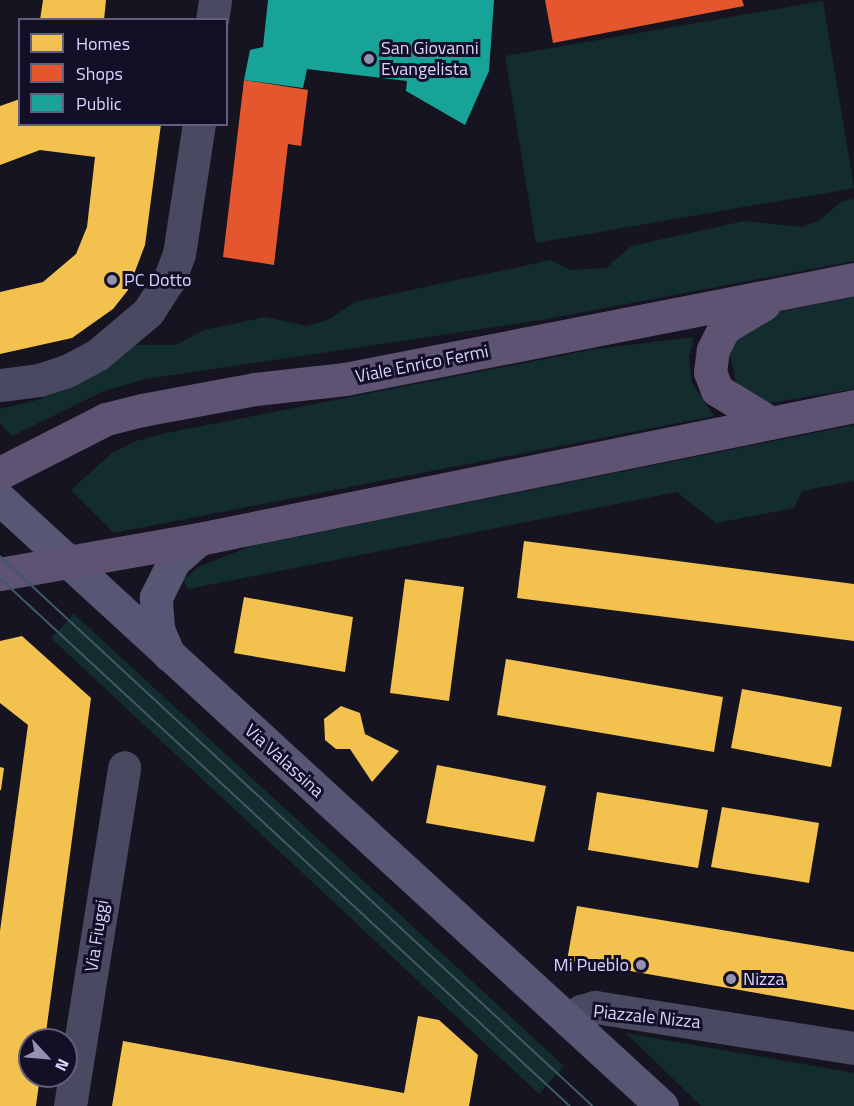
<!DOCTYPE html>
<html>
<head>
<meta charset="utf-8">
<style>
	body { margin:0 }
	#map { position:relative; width:854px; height:1106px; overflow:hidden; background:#161421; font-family:"Titillium Web",sans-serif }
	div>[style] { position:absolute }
	.green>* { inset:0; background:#132c2d }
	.homes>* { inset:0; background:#f2c14e }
	.shops>* { inset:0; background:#e4572e }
	.public>* { inset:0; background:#17a398 }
	.minor>* { height:33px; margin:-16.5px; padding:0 16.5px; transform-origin:16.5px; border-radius:16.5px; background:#4a4962 }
	.secondary>* { height:33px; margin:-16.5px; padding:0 16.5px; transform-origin:16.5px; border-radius:16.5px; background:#575674 }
	.primary>* { height:33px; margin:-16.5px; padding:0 16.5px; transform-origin:16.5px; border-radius:16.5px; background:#5e5373 }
	.tram>* { height:1.5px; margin:-0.75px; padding:0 0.75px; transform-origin:0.75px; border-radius:0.75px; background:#43596b }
	.dots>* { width:16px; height:16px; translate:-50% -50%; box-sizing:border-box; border:3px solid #130f26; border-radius:50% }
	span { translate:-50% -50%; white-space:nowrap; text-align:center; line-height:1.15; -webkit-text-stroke:6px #130f26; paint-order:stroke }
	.poi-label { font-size:18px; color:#d9d4ff }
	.left { translate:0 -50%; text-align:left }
	.right { translate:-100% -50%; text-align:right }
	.street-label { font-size:18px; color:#d9d4ff }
	.legend { position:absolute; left:18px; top:18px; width:210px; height:108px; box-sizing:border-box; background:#130f26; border:2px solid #625e7d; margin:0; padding:8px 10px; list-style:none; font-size:18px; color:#d9d4ff }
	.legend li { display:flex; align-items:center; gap:12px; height:30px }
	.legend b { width:30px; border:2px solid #625e7d }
	.north { position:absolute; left:18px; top:1028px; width:60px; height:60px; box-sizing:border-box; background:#130f26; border:2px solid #625e7d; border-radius:50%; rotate:116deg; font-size:16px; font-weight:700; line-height:24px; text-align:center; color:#d9d4ff }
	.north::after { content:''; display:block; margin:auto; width:21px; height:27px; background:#9591b1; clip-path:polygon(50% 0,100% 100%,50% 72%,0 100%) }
</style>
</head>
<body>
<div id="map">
	<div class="green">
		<i style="clip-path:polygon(823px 1px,854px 188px,536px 243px,505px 56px)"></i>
		<i style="clip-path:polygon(854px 199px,854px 261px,542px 320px,146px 379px,104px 391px,12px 436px,0 423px,0 409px,41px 399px,134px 345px,176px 345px,204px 330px,265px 317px,306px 326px,328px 320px,355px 302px,551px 260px,570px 270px,606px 268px,631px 246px,744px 221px,802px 227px,820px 220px,841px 202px)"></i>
		<i style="clip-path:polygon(854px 297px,854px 389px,770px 403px,746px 393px,736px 382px,729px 351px,735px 335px,764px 315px)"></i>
		<i style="clip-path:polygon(694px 337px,689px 356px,692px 383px,714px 416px,114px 533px,71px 490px,112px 453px,136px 441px,166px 433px,596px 349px)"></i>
		<i style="clip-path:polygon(854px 425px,854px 481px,802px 491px,794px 508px,716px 523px,677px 492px,188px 589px,183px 580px,198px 567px,251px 546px)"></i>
		<i style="clip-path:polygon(74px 614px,564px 1066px,539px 1094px,51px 638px)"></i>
		<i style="clip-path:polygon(626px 1033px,854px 1073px,854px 1106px,701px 1106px)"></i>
	</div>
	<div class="homes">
		<i style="clip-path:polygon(43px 0,106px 0,104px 20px,40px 20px)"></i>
		<i style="clip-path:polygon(20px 99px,20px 124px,161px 124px,145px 245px,128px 290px,113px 309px,72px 338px,0 354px,0 292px,43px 282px,76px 254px,87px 227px,95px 157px,40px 150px,0 165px,0 106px)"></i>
		<i style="clip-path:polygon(524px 541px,854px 584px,854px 641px,517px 598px)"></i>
		<i style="clip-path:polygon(405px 579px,464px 587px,449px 701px,390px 693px)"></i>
		<i style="clip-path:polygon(244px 597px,353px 617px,345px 672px,234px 653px)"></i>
		<i style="clip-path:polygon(22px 636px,91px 698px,45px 1040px,30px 1040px,30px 1076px,40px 1076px,36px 1106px,0 1106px,0 931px,28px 725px,0 703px,0 641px)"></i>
		<i style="clip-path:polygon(506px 659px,723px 697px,714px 752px,497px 715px)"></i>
		<i style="clip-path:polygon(742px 689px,842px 707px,831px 767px,731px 748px)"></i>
		<i style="clip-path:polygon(341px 706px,360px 713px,365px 734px,399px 751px,372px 782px,350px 749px,336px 749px,325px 740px,324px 719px)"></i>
		<i style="clip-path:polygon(437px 765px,546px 786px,534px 842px,426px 823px)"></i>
		<i style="clip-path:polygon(0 767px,4px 768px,1px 790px,0 790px)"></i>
		<i style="clip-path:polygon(597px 792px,708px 810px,698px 868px,588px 850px)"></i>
		<i style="clip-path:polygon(722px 807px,819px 823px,809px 883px,711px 867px)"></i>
		<i style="clip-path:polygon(577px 906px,854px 952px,854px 1010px,567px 960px)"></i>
		<i style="clip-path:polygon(418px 1016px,439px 1020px,478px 1055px,469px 1106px,112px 1106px,123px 1041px,404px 1093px)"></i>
	</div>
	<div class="shops">
		<i style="clip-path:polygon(545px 0,742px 0,744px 6px,553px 43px)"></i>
		<i style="clip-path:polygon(244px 80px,308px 90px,301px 146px,288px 144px,274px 265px,223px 257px)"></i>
	</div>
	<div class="public">
		<i style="clip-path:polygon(268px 0,494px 0,489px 71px,465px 125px,406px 91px,407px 81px,307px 69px,303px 88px,244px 80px,250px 50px,263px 47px)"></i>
	</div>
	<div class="minor">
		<i style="left:212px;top:20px;width:20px;rotate:-81deg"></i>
		<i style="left:0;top:385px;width:39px;rotate:-7deg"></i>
		<i style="left:39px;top:380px;width:29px;rotate:-18deg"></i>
		<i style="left:67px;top:371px;width:34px;rotate:-28deg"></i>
		<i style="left:97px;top:355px;width:67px;rotate:-40.1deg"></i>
		<i style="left:148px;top:312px;width:38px;rotate:-57deg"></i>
		<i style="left:169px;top:280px;width:28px;rotate:-69deg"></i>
		<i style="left:179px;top:254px;width:132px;rotate:-81.3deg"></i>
		<i style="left:569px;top:1021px;width:16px;rotate:-40deg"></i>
		<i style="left:581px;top:1011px;width:15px;rotate:-16deg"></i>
		<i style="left:595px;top:1007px;width:262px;rotate:9deg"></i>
		<i style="left:70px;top:1106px;width:343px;rotate:-80.9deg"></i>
	</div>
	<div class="secondary">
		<i style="left:0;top:499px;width:898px;rotate:42.52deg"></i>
		<i style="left:169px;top:655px;width:28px;rotate:-113deg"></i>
		<i style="left:158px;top:629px;width:32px;rotate:-94deg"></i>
		<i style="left:156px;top:597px;width:40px;rotate:-63.4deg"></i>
		<i style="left:174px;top:561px;width:33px;rotate:-41deg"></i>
	</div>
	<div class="primary">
		<i style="left:764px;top:304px;width:47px;rotate:149deg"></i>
		<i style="left:724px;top:328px;width:25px;rotate:117deg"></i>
		<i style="left:713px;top:350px;width:22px;rotate:98deg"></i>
		<i style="left:710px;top:372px;width:19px;rotate:69deg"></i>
		<i style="left:717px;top:390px;width:63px;rotate:31.4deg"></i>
		<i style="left:0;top:473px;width:119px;rotate:-27deg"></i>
		<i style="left:106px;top:419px;width:37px;rotate:-14deg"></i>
		<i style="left:142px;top:410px;width:115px;rotate:-10.5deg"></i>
		<i style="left:255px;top:389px;width:91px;rotate:-6.3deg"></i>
		<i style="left:345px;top:379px;width:519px;rotate:-11.11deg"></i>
		<i style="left:0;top:574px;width:202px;rotate:-10deg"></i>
		<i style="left:199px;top:539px;width:668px;rotate:-11.48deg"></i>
	</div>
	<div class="tram">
		<i style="left:0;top:556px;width:809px;rotate:42.85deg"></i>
		<i style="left:0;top:578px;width:777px;rotate:42.81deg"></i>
	</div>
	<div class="dots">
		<i style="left:369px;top:59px;background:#9591b1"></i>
		<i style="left:112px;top:280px;background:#9591b1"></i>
		<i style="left:641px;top:965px;background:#9591b1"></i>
		<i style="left:731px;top:979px;background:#9591b1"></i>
	</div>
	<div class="poi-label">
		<span class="left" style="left:381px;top:59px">San Giovanni<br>Evangelista</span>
		<span class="left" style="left:124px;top:280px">PC Dotto</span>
		<span class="right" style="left:629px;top:965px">Mi Pueblo</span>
		<span class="left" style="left:743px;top:979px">Nizza</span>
	</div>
	<div class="street-label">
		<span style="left:422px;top:364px;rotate:-11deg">Viale Enrico Fermi</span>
		<span style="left:284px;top:761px;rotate:42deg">Via Valassina</span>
		<span style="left:97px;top:936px;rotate:-81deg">Via Fiuggi</span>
		<span style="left:647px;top:1017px;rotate:6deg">Piazzale Nizza</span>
	</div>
	<ul class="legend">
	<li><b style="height:16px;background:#f2c14e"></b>Homes</li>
	<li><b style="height:16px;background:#e4572e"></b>Shops</li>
	<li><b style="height:16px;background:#17a398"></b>Public</li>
	</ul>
	<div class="north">N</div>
</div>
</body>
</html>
